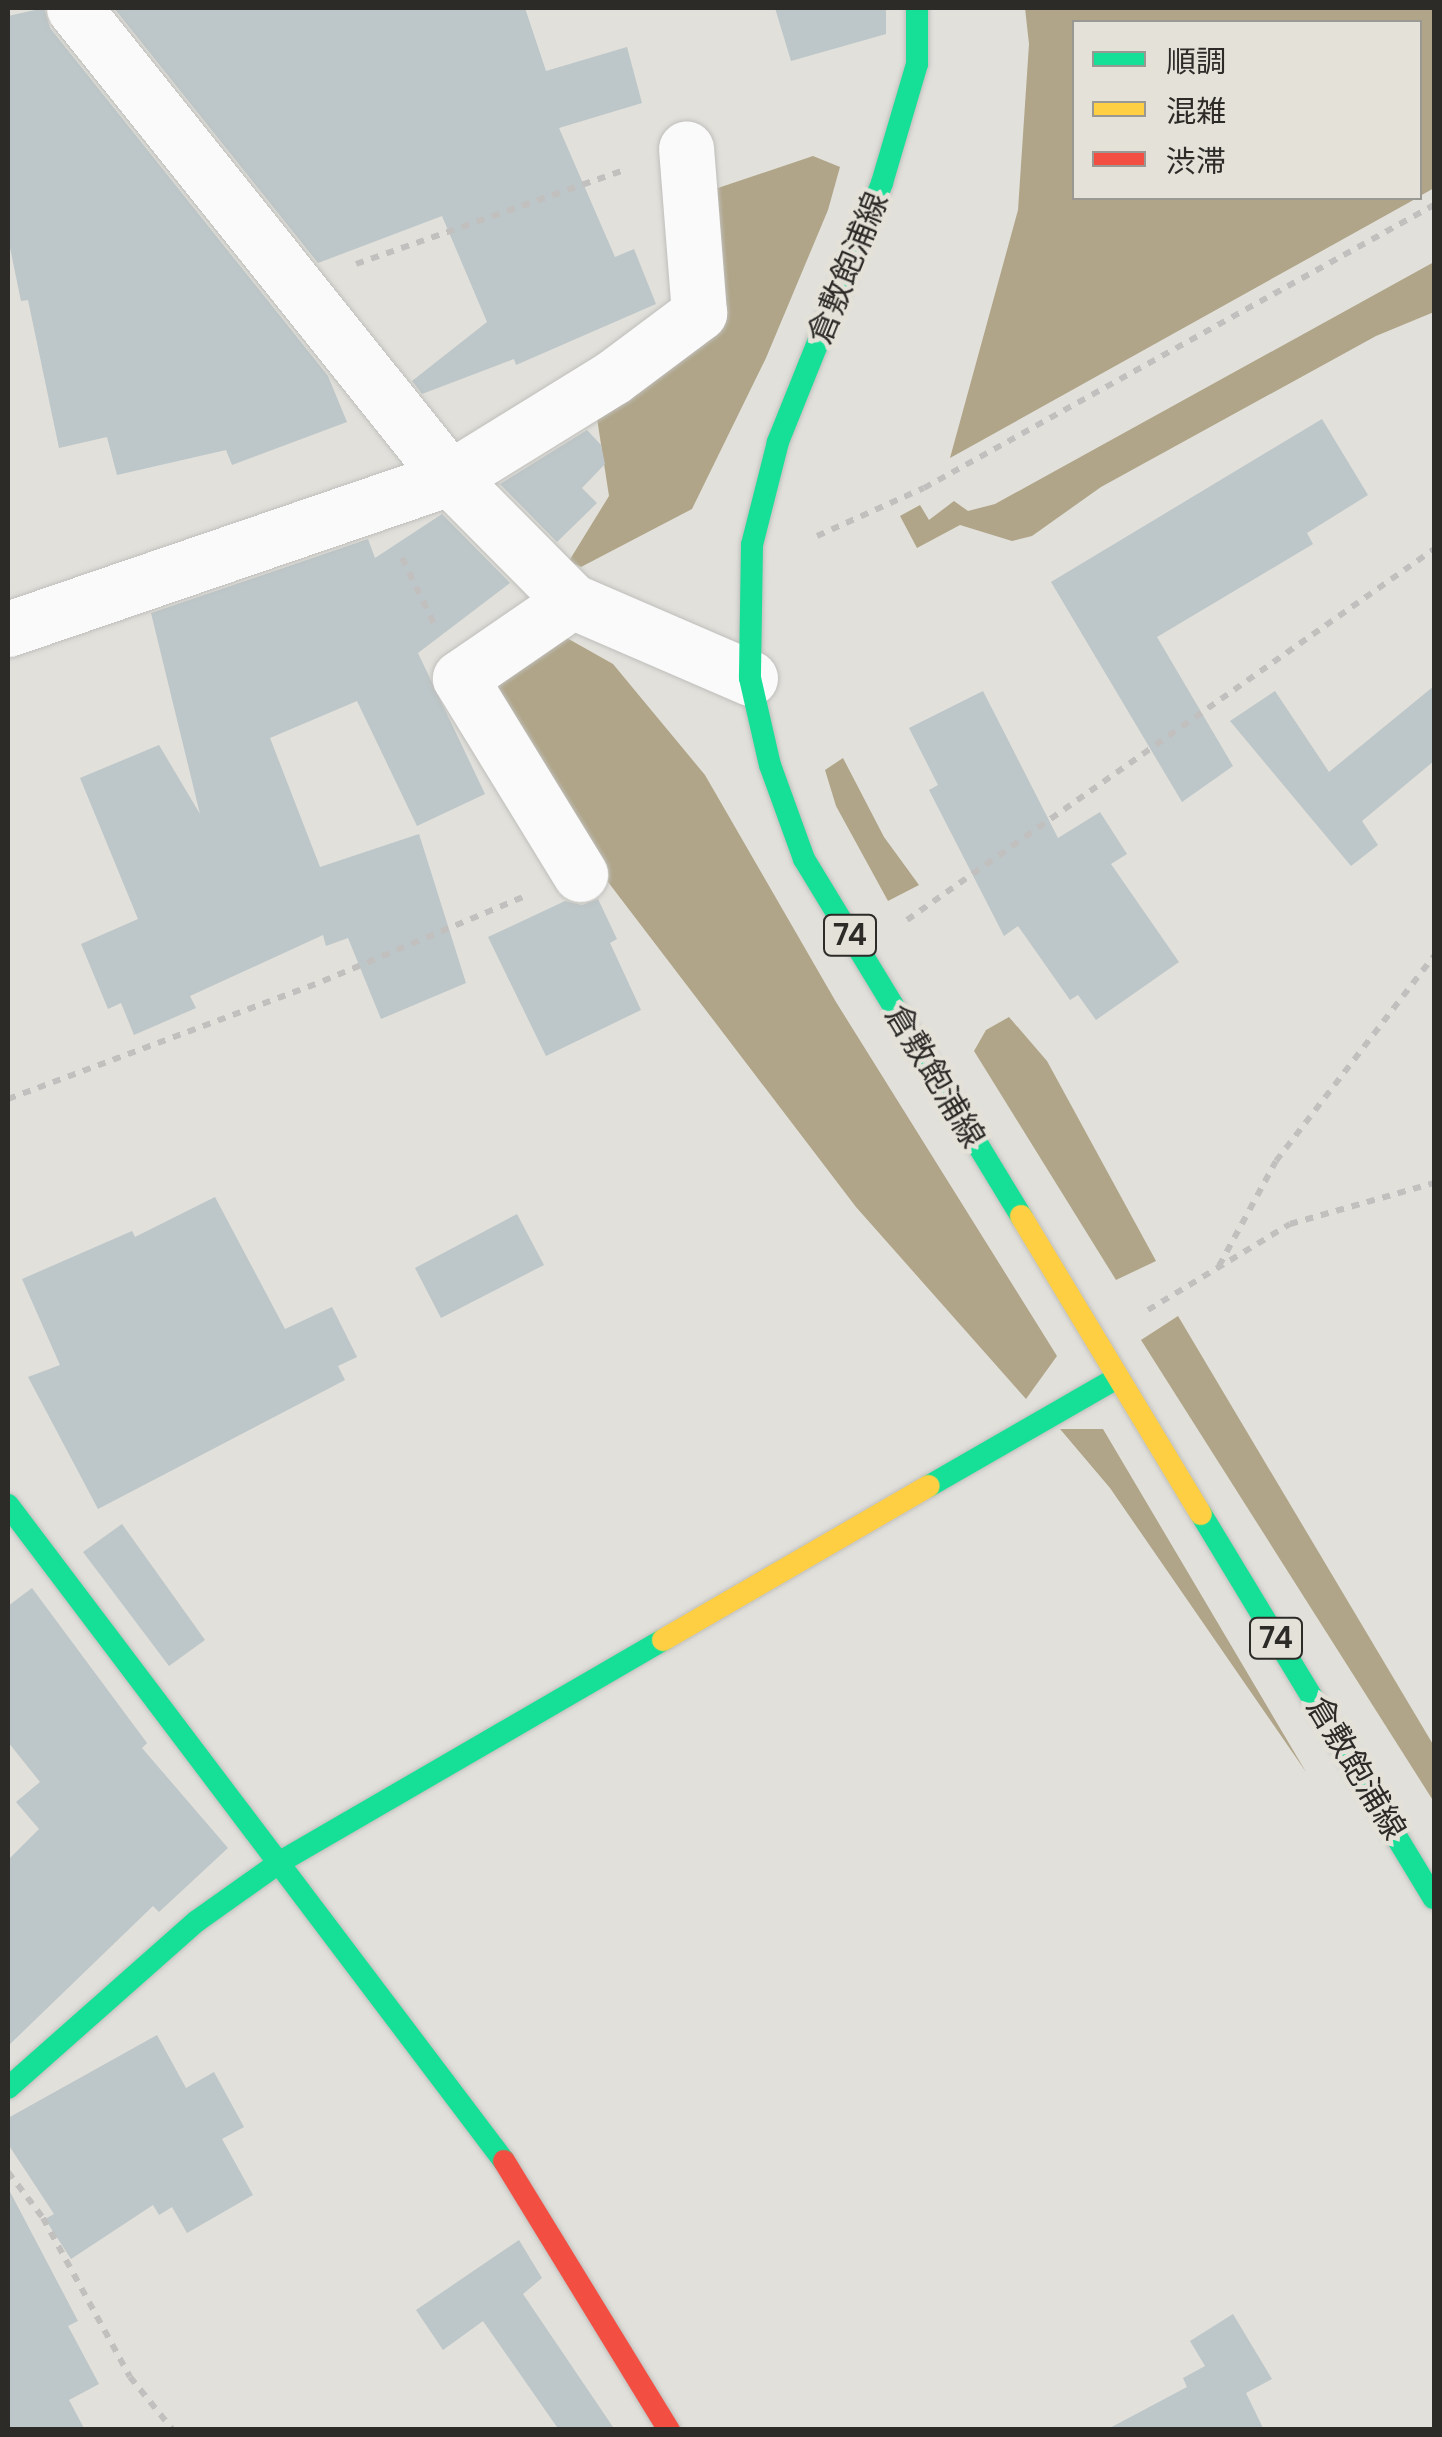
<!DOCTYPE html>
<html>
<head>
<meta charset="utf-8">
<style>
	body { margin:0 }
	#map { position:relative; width:1442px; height:2437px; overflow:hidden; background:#e1e0db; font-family:"DM Sans","Noto Sans JP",sans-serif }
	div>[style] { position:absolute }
	.water>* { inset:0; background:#b0a588 }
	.building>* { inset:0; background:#bdc6c8 }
	.path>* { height:6px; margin-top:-3px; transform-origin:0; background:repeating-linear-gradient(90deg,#c1c0be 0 8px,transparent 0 16px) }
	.roads { filter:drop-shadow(0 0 2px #bfbebb) drop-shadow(0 0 2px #bfbebb) }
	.street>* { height:55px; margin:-27.5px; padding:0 27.5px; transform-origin:27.5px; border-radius:27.5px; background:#fafafa }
	.fast>* { height:22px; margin:-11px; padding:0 11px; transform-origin:11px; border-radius:11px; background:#16e098 }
	.slow>* { height:22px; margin:-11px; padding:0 11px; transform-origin:11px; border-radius:11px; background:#ffcf43 }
	.jam>* { height:22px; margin:-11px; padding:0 11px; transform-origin:11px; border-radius:11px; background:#f24e42 }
	span { translate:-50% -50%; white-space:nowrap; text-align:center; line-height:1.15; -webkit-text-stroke:9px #e4e1d8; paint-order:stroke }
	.shield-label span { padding:2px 8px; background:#e4e1d8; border:2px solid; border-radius:8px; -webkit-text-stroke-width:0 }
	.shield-label { font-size:30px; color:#2c2b28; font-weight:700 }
	.street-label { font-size:32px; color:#2c2b28 }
	.frame { position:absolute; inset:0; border:10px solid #2c2b28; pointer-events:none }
	.legend { position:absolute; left:1072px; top:20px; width:350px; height:180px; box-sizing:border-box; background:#e4e1d8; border:2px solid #9a9892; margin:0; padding:12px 18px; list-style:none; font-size:30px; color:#2c2b28 }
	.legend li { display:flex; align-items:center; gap:20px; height:50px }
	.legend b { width:50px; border:2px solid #9a9892 }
</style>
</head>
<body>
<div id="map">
	<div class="water">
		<i style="clip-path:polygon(1025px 8px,1434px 8px,1434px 188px,1420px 196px,1420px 22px,1074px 22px,1074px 198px,1417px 198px,950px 458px,1018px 210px,1029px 44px)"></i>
		<i style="clip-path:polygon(813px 156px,840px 167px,828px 210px,766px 358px,692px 509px,581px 567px,569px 561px,609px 496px,596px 412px,712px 315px,703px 193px)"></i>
		<i style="clip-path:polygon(1434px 262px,1434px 312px,1376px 336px,1101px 487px,1032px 536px,1012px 541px,960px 525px,917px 548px,900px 516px,920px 505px,929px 520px,954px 501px,968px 511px,995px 504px)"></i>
		<i style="clip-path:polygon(558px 633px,613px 664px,705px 775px,836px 1002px,1057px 1356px,1026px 1399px,856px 1207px,576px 840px,494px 682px)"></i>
		<i style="clip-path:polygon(843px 758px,884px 837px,919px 885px,888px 901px,836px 806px,825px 770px)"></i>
		<i style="clip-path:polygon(1009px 1017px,1047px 1061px,1156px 1261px,1116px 1280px,974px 1051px,986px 1030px)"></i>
		<i style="clip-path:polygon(1178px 1316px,1434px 1746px,1434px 1802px,1141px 1340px)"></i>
		<i style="clip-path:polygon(1060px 1429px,1103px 1429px,1306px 1772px,1110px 1488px)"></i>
	</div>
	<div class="building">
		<i style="clip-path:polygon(44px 8px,50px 28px,328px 376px,347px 422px,232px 465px,226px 450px,117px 475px,107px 437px,59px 448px,28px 300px,21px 301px,8px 238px,8px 16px)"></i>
		<i style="clip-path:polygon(114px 8px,525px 8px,546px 71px,627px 47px,642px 103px,559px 128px,615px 257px,634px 249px,656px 304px,516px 365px,514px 359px,422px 394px,412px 381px,487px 322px,442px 216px,318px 263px)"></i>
		<i style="clip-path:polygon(775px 8px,886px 8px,886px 34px,791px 61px)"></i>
		<i style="clip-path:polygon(1322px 419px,1368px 495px,1307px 533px,1313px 544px,1157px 637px,1233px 766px,1182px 802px,1051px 582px)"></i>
		<i style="clip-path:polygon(587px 430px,601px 445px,605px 464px,582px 488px,597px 503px,557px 542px,500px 484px)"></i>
		<i style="clip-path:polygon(442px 514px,510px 583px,418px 653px,485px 794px,417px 826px,357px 701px,270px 738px,320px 867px,419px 834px,466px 983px,381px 1019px,348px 938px,326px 946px,323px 935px,190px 996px,196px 1008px,134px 1035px,121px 1003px,108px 1009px,81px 944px,138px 919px,80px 778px,159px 745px,200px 814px,151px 613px,368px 539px,375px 558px)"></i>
		<i style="clip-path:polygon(1434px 686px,1434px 761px,1362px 821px,1378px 845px,1351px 866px,1230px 721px,1275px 691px,1329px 772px)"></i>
		<i style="clip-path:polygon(983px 691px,1058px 838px,1100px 812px,1127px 854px,1111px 864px,1179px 962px,1096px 1020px,1078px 995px,1070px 1000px,1018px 926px,1004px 936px,929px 790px,938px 785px,909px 728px)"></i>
		<i style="clip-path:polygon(598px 899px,617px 939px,610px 943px,641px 1010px,546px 1056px,488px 937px,565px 901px,582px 905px)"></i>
		<i style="clip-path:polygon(215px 1197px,285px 1329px,332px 1307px,357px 1357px,338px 1366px,345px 1380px,98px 1509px,28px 1377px,60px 1365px,22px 1279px,132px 1231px,135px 1237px)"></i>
		<i style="clip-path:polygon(517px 1214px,544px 1265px,441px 1318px,415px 1268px)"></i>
		<i style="clip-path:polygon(122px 1524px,205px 1640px,169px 1666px,83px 1552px)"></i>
		<i style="clip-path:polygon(32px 1588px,147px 1743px,142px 1748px,228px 1848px,159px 1912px,153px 1906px,8px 2046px,8px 1860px,39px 1829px,16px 1802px,40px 1782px,8px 1742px,8px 1606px)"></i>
		<i style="clip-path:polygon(157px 2035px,186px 2088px,214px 2072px,244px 2127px,222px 2139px,253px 2195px,187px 2233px,172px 2207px,159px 2215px,153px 2205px,71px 2259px,45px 2219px,54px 2214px,8px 2144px,8px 2118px)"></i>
		<i style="clip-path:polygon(8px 2188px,78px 2321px,68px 2326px,99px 2384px,69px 2400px,85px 2430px,8px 2430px)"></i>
		<i style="clip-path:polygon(519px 2240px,542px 2278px,523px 2294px,615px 2430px,559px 2430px,483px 2321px,443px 2350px,416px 2310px)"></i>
		<i style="clip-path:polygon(1233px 2314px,1272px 2379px,1246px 2393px,1264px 2430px,1106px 2430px,1187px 2387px,1183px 2378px,1205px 2366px,1190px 2341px)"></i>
	</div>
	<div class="path">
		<i style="left:356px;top:264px;width:287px;rotate:-19.3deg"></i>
		<i style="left:817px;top:536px;width:117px;rotate:-24.2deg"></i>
		<i style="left:924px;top:488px;width:583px;rotate:-29.03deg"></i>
		<i style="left:402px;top:558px;width:73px;rotate:64.1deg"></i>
		<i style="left:907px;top:920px;width:644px;rotate:-35.14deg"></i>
		<i style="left:8px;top:1099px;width:336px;rotate:-20.5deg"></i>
		<i style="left:323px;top:981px;width:217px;rotate:-22.8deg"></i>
		<i style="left:1219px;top:1266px;width:119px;rotate:-61.5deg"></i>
		<i style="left:1276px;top:1161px;width:259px;rotate:-52.4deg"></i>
		<i style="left:1148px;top:1310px;width:166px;rotate:-31.2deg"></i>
		<i style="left:1290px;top:1224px;width:150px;rotate:-15.9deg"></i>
		<i style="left:8px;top:2172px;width:58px;rotate:52.7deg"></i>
		<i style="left:43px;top:2218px;width:181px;rotate:61.3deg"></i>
		<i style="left:130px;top:2377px;width:68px;rotate:50.9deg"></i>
	</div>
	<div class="roads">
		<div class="street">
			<i style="left:74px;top:8px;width:602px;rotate:51.34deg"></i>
			<i style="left:450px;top:478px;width:173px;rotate:45.2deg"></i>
			<i style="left:572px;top:601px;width:194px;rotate:23.4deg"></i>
			<i style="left:572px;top:601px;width:136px;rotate:145.5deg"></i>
			<i style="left:460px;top:678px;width:230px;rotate:58.5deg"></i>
			<i style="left:8px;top:629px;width:467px;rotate:-18.9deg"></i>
			<i style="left:450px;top:478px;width:190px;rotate:-31.7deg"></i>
			<i style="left:612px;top:378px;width:109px;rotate:-36.8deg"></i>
			<i style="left:699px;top:313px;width:165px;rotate:-94.5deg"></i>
		</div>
		<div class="fast">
			<i style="left:917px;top:8px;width:56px;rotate:90deg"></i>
			<i style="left:917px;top:64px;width:124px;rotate:106.4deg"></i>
			<i style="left:882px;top:183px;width:279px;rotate:111.9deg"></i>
			<i style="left:778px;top:442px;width:106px;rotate:104.2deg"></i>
			<i style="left:752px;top:545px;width:133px;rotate:90.9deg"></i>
			<i style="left:750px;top:678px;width:89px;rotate:77.1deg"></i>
			<i style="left:770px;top:765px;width:100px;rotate:70.1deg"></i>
			<i style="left:804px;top:859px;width:418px;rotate:58.7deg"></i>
			<i style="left:929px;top:1486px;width:217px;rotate:-29.9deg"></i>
			<i style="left:8px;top:1505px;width:822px;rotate:52.91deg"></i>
			<i style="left:1201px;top:1514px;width:449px;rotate:58.8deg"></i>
			<i style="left:8px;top:2088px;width:252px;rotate:-41.5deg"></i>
			<i style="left:197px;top:1921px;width:102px;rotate:-35.4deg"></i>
			<i style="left:280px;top:1862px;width:443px;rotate:-30.1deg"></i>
		</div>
		<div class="slow">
			<i style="left:1021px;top:1216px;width:348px;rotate:58.9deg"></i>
			<i style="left:663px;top:1640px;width:307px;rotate:-30.1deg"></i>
		</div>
		<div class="jam">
			<i style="left:504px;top:2161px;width:316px;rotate:58.5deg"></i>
		</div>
	</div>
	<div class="shield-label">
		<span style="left:850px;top:935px">74</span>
		<span style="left:1276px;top:1638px">74</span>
	</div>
	<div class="street-label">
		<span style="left:848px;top:268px;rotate:-68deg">倉敷飽浦線</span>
		<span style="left:935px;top:1076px;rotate:59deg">倉敷飽浦線</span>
		<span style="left:1356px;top:1768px;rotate:59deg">倉敷飽浦線</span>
	</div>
	<div class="frame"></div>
	<ul class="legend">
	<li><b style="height:12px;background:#16e098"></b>順調</li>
	<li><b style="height:12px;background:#ffcf43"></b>混雑</li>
	<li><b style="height:12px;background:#f24e42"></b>渋滞</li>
	</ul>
</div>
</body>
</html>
